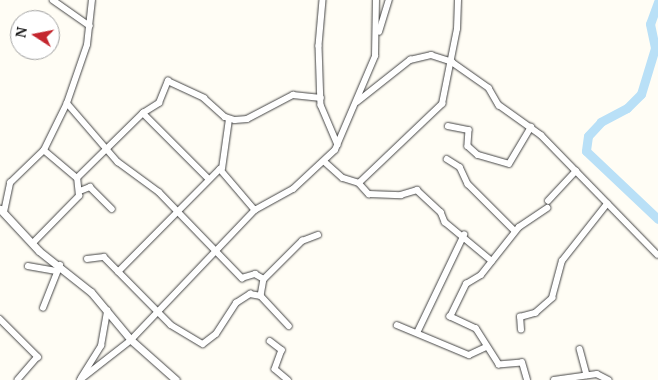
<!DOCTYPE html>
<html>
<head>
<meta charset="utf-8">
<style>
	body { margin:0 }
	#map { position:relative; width:658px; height:380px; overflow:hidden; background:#fffdf5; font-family:"PT Serif",serif }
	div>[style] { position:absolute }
	.river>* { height:9px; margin:-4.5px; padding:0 4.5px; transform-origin:4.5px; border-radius:4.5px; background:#b9e0f7 }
	.roads { filter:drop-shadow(0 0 1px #444) drop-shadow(0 0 1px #444) }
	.minor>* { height:5.5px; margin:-2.75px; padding:0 2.75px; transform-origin:2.75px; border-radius:2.75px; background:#fff }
	.tertiary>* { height:7px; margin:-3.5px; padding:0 3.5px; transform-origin:3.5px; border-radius:3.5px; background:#fff }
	span { translate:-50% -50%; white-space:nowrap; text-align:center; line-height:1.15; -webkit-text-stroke:5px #fff; paint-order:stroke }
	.north { position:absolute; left:10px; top:10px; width:50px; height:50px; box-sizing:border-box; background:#fff; border:1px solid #a0a0a0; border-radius:50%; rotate:281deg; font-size:14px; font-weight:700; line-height:20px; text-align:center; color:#111 }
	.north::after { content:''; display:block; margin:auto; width:18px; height:22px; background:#c4262e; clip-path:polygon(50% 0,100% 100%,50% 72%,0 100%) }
</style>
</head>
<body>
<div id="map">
	<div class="river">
		<i style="left:658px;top:2px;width:23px;rotate:110deg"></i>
		<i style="left:650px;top:24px;width:25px;rotate:78deg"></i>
		<i style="left:655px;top:48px;width:48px;rotate:106.9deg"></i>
		<i style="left:641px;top:94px;width:20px;rotate:135deg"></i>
		<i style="left:627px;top:108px;width:30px;rotate:152deg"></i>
		<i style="left:601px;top:122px;width:19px;rotate:133deg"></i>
		<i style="left:588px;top:136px;width:15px;rotate:98deg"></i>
		<i style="left:586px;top:151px;width:99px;rotate:43.4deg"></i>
	</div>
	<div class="roads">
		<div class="minor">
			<i style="left:53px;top:0;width:45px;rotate:35.1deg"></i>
			<i style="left:323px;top:0;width:46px;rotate:95deg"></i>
			<i style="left:319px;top:46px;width:59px;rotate:88.1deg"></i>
			<i style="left:321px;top:105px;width:43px;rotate:67deg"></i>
			<i style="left:379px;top:32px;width:34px;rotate:-73deg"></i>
			<i style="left:357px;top:102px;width:68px;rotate:-38.4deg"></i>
			<i style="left:410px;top:60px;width:22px;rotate:-13deg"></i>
			<i style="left:431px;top:55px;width:22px;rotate:18deg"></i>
			<i style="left:452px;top:62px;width:45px;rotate:35.1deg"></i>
			<i style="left:489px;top:88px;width:20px;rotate:60deg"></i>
			<i style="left:499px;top:105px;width:52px;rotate:35.5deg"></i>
			<i style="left:541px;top:135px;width:50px;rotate:45.8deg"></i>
			<i style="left:67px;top:103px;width:78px;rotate:49.2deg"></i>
			<i style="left:118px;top:162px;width:51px;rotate:36.2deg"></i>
			<i style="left:159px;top:192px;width:120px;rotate:46deg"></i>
			<i style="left:242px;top:278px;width:14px;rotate:-17deg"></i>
			<i style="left:255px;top:274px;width:10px;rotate:29deg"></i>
			<i style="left:264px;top:279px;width:17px;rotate:100deg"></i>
			<i style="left:143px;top:113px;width:92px;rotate:45deg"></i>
			<i style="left:448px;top:126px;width:21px;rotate:11deg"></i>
			<i style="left:469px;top:130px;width:16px;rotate:94deg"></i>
			<i style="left:468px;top:146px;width:13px;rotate:42deg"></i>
			<i style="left:478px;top:155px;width:32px;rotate:16deg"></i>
			<i style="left:509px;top:164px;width:43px;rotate:-59.3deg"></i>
			<i style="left:44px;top:150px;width:43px;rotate:40.3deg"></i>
			<i style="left:447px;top:159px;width:15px;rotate:32deg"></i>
			<i style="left:460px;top:167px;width:19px;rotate:65deg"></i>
			<i style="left:468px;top:184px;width:66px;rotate:45deg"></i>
			<i style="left:324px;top:161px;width:25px;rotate:42deg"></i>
			<i style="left:343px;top:178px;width:17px;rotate:17deg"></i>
			<i style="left:359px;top:183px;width:115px;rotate:-43.6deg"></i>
			<i style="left:442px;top:104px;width:76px;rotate:-78.7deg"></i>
			<i style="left:457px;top:29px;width:29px;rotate:-88deg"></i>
			<i style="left:222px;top:169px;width:50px;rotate:-82deg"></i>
			<i style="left:359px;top:183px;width:15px;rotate:48deg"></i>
			<i style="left:369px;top:194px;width:32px;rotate:2deg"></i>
			<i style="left:401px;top:195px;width:17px;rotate:-17deg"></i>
			<i style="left:417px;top:190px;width:33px;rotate:43deg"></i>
			<i style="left:441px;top:212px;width:11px;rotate:68deg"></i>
			<i style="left:445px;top:222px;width:61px;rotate:39.7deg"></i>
			<i style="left:80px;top:191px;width:11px;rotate:-22deg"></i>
			<i style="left:90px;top:187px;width:31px;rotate:45deg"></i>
			<i style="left:548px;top:201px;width:41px;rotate:-47deg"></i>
			<i style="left:576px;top:171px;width:117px;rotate:45.7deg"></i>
			<i style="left:4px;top:212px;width:30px;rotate:-78deg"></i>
			<i style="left:10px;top:183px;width:47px;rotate:-44.1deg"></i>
			<i style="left:44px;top:150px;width:52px;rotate:-63.9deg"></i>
			<i style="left:67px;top:103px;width:61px;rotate:-71deg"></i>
			<i style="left:87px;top:45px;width:45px;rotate:-83.7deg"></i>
			<i style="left:33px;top:243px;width:66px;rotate:-45.6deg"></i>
			<i style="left:79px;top:196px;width:18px;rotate:-96deg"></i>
			<i style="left:77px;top:178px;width:93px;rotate:-44.6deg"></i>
			<i style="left:143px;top:113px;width:19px;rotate:-32deg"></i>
			<i style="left:159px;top:103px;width:24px;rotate:-68deg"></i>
			<i style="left:168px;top:81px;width:40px;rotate:25deg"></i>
			<i style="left:204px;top:98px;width:28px;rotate:42deg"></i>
			<i style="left:225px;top:117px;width:10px;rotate:17deg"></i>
			<i style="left:235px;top:120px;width:12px;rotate:-5deg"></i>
			<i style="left:247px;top:119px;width:52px;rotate:-27.6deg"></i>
			<i style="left:293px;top:95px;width:28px;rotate:6deg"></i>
			<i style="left:87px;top:259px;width:17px;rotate:-7deg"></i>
			<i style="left:104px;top:257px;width:95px;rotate:45.4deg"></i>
			<i style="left:171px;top:325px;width:37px;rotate:31deg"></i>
			<i style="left:203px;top:344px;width:16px;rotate:-38deg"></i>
			<i style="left:216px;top:334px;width:37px;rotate:-57deg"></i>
			<i style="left:236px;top:303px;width:17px;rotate:-33deg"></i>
			<i style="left:250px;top:294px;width:11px;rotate:10deg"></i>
			<i style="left:261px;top:296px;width:41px;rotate:47deg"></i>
			<i style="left:28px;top:266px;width:27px;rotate:10deg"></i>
			<i style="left:118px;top:272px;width:145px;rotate:-45.3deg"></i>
			<i style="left:220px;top:169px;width:54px;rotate:49.5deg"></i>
			<i style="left:264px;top:279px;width:54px;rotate:-45deg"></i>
			<i style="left:302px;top:241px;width:17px;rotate:-21deg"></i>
			<i style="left:43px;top:308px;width:46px;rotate:-68.4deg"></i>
			<i style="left:0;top:319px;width:54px;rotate:45deg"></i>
			<i style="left:38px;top:357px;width:30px;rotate:131deg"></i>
			<i style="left:397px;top:325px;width:78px;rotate:22.6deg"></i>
			<i style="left:469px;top:355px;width:19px;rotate:-25deg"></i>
			<i style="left:521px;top:330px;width:13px;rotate:-94deg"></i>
			<i style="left:520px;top:317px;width:16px;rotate:-15deg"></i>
			<i style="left:535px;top:313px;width:23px;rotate:-41deg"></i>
			<i style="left:552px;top:298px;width:38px;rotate:-75deg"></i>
			<i style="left:562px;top:261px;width:73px;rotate:-51.7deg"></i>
			<i style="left:417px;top:333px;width:109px;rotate:-64.4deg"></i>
			<i style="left:270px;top:341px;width:15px;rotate:37deg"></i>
			<i style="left:282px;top:350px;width:20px;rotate:110deg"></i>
			<i style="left:275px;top:369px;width:17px;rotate:40deg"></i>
			<i style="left:580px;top:349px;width:27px;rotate:75deg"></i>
			<i style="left:81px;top:378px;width:38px;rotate:-58deg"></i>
			<i style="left:101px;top:346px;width:36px;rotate:-80deg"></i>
			<i style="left:80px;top:380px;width:65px;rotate:-38.1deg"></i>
			<i style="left:131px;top:340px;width:180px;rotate:-46.4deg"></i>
			<i style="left:255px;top:210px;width:43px;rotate:-28.9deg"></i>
			<i style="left:293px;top:189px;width:57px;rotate:-42.9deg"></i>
			<i style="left:335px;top:150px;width:102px;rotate:-66.9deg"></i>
			<i style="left:375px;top:56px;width:56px;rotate:-89deg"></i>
			<i style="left:527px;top:380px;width:18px;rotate:-106deg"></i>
			<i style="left:522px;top:363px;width:23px;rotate:175deg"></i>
			<i style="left:499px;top:365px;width:43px;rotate:-122.6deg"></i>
			<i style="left:476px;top:329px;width:29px;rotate:-155deg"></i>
			<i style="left:450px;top:317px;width:37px;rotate:-64deg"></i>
			<i style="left:466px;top:284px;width:17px;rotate:-31deg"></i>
			<i style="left:481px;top:275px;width:61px;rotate:-51.6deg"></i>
			<i style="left:519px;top:227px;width:34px;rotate:-34deg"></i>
			<i style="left:554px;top:380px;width:43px;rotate:-7.9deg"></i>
			<i style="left:597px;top:374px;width:13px;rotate:27deg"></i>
		</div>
		<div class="tertiary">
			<i style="left:0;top:209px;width:57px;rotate:47.1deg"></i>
			<i style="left:39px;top:251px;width:66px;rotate:38.3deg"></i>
			<i style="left:91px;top:292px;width:62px;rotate:50.2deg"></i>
			<i style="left:131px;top:340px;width:60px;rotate:41.6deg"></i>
		</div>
	</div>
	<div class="north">N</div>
</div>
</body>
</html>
